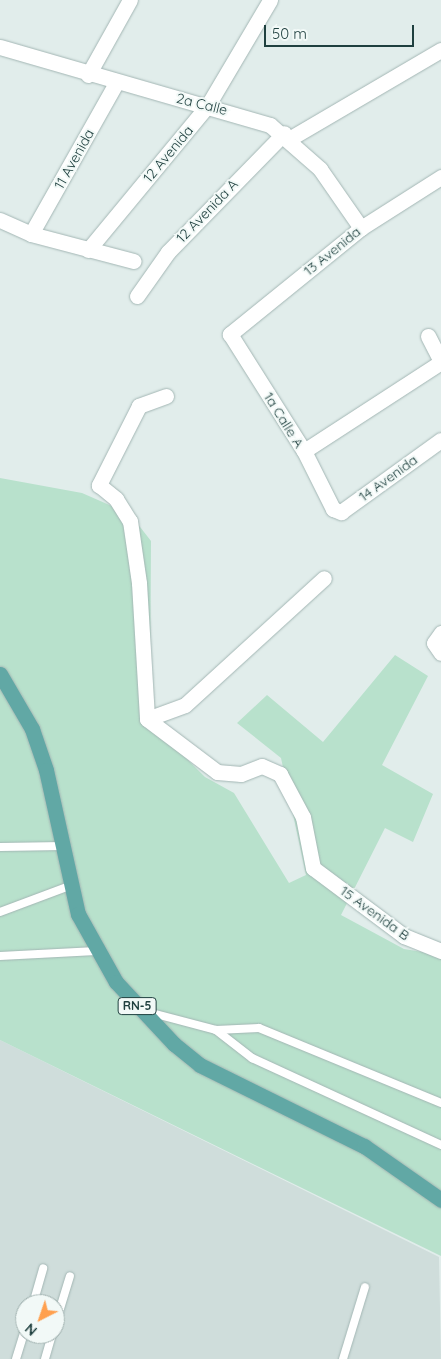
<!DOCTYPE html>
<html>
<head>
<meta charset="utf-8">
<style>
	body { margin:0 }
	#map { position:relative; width:441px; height:1359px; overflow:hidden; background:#e1edeb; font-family:Quicksand,sans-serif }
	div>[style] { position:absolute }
	.built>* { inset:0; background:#cfdddb }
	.green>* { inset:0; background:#b8e1cc }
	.roads { filter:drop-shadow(0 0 1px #a3b6b4) drop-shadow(0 0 1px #a3b6b4) }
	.service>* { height:8px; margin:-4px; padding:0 4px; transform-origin:4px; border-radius:4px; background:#fff }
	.minor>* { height:15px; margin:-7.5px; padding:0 7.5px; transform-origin:7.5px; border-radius:7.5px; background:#fff }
	.primary>* { height:15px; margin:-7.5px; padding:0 7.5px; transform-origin:7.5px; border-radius:7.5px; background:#61a8a5 }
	span { translate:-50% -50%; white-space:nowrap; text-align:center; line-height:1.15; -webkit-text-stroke:4px #f2f9f7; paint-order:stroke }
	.shield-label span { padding:1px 4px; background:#f2f9f7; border:1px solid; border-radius:4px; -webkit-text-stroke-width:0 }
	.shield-label { font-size:12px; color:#1f403f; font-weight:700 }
	.street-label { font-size:14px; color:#1f403f }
	.north { position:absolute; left:15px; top:1294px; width:50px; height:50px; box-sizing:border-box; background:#f2f9f7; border:1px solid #9eafad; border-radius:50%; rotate:221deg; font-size:14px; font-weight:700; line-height:20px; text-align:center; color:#1f403f }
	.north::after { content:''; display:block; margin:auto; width:18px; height:22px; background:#ffa04e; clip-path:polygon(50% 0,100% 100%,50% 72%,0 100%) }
	.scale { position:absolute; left:264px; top:25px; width:150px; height:22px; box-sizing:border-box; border:2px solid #1f403f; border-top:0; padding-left:6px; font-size:15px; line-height:18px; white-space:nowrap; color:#1f403f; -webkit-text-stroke:4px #f2f9f7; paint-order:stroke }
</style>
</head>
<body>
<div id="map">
	<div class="built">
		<i style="clip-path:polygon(evenodd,0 1040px,439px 1257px,441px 1359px,0 1359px,0 1040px,25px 1304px,55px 1304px,55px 1334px,25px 1334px,25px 1304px)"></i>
	</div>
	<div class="green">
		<i style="clip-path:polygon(0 478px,82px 493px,130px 514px,151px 541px,150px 711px,176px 748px,205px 777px,234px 793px,289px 883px,306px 875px,281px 758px,237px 723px,267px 695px,323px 742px,395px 655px,428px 676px,382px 765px,433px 794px,413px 842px,385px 828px,341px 915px,404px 949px,441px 955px,441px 1256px,0 1040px)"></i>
	</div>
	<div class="roads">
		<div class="service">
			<i style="left:0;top:847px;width:63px;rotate:-0.9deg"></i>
			<i style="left:0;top:912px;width:77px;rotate:-20.6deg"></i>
			<i style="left:0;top:956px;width:96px;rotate:-3deg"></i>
			<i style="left:148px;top:1012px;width:70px;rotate:14.8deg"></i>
			<i style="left:216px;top:1030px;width:43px;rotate:-2.7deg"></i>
			<i style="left:259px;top:1028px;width:197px;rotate:22.4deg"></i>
			<i style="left:216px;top:1030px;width:46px;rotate:37.9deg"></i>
			<i style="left:252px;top:1058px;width:208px;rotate:24.7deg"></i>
			<i style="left:33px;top:1304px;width:37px;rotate:-74deg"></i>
			<i style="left:55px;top:1325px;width:51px;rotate:-73deg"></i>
			<i style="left:16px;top:1359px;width:30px;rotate:-73deg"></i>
			<i style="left:45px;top:1359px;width:26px;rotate:-74deg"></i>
			<i style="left:343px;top:1359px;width:75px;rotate:-73deg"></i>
		</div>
		<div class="minor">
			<i style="left:0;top:47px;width:281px;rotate:16.1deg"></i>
			<i style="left:270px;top:125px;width:67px;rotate:41.3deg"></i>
			<i style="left:320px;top:169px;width:72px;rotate:55.2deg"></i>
			<i style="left:88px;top:75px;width:86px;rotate:-60.8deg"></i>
			<i style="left:289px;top:139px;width:176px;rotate:-30.4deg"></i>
			<i style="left:441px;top:177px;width:95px;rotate:147.5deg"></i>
			<i style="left:361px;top:228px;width:169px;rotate:141deg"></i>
			<i style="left:230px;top:334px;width:138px;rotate:57.7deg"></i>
			<i style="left:304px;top:451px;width:65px;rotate:63.4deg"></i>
			<i style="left:333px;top:509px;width:9px;rotate:21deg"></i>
			<i style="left:341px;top:512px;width:123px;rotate:-35.8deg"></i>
			<i style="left:0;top:220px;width:34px;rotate:24deg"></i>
			<i style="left:31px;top:234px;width:106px;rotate:14.8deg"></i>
			<i style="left:31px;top:234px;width:173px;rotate:-60.6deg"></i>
			<i style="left:88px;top:250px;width:188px;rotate:-50.4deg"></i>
			<i style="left:208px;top:105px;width:122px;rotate:-59.4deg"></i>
			<i style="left:137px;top:296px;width:54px;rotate:-54.8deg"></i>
			<i style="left:168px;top:252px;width:166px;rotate:-45.7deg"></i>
			<i style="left:428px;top:336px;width:28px;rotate:63deg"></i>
			<i style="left:166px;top:396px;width:29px;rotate:160deg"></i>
			<i style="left:139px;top:406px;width:89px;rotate:116.9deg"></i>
			<i style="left:99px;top:485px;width:22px;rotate:39deg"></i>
			<i style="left:116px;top:499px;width:26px;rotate:58deg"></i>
			<i style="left:130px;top:521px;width:63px;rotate:81.7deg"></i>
			<i style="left:139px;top:583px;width:136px;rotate:86.6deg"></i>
			<i style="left:147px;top:719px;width:88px;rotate:37.1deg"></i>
			<i style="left:217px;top:772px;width:24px;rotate:5deg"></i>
			<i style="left:241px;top:774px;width:22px;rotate:-21deg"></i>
			<i style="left:262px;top:766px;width:20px;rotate:24deg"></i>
			<i style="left:280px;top:774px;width:49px;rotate:61.9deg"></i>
			<i style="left:303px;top:817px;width:52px;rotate:78.9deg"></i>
			<i style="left:313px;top:868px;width:114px;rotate:36.8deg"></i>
			<i style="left:404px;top:936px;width:40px;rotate:22deg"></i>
			<i style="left:304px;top:451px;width:163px;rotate:-33deg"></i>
			<i style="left:441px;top:633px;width:12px;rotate:125deg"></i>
			<i style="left:434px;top:643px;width:12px;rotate:55deg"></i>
			<i style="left:147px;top:719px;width:40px;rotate:-20.2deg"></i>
			<i style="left:185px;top:705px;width:188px;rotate:-42.4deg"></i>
		</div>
		<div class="primary">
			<i style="left:0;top:674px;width:64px;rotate:59.8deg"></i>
			<i style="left:32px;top:729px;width:43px;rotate:71.1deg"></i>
			<i style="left:46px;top:770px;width:148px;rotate:77.5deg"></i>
			<i style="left:78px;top:914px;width:78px;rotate:60.8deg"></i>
			<i style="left:116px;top:982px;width:85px;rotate:46.9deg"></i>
			<i style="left:174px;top:1044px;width:33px;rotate:39deg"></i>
			<i style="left:200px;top:1065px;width:183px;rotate:26.3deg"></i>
			<i style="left:364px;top:1146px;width:94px;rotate:35deg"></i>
		</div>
	</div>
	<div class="shield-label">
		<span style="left:137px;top:1006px">RN-5</span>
	</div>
	<div class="street-label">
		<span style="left:202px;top:104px;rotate:14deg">2a Calle</span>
		<span style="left:168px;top:154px;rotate:-50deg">12 Avenida</span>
		<span style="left:74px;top:159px;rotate:-61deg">11 Avenida</span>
		<span style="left:207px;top:211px;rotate:-46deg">12 Avenida A</span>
		<span style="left:332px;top:251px;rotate:-39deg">13 Avenida</span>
		<span style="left:284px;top:420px;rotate:58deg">1a Calle A</span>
		<span style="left:388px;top:478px;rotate:-36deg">14 Avenida</span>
		<span style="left:375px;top:913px;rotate:36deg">15 Avenida B</span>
	</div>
	<div class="north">N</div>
	<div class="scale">50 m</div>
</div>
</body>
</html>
